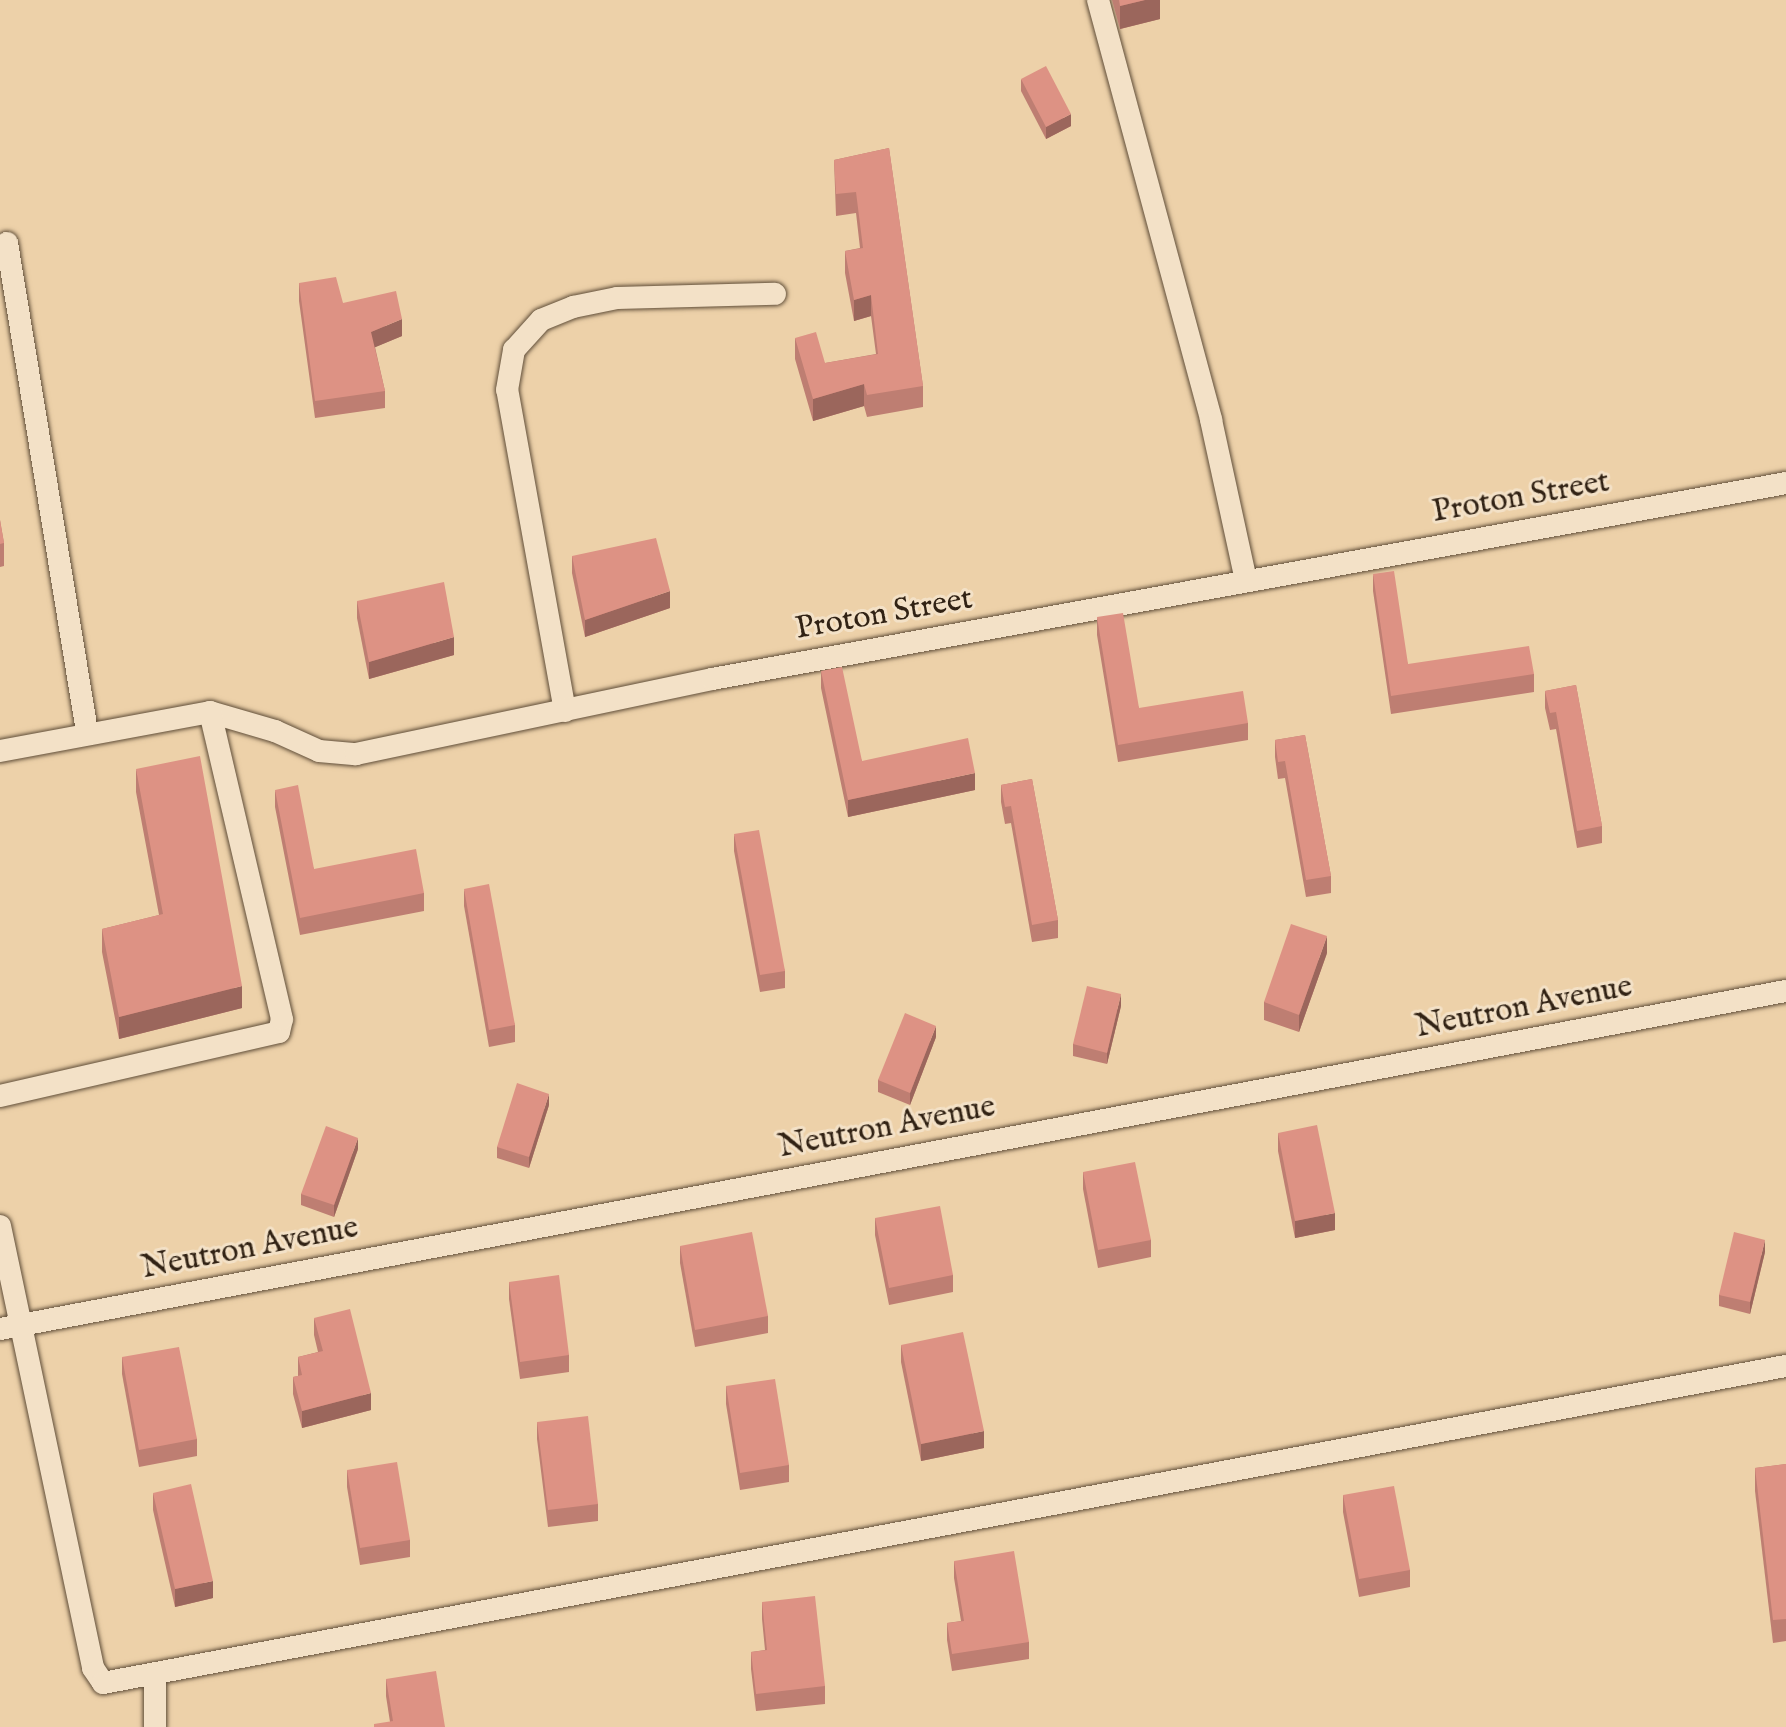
<!DOCTYPE html>
<html>
<head>
<meta charset="utf-8">
<style>
	body { margin:0 }
	#map { position:relative; width:1786px; height:1727px; overflow:hidden; background:#edd1a9; font-family:"IM FELL English",serif }
	div>[style] { position:absolute }
	.roads { filter:drop-shadow(0 0 2px #604e39) drop-shadow(0 0 2px #604e39) }
	.minor>* { height:22px; margin:-11px; padding:0 11px; transform-origin:11px; border-radius:11px; background:#f3e1c7 }
	.wall>* { inset:0; background:#be7e72 }
	.shaded-wall>* { inset:0; background:#9b665c }
	.building>* { inset:0; background:#dd9284 }
	span { translate:-50% -50%; white-space:nowrap; text-align:center; line-height:1.15; -webkit-text-stroke:6px #f3e1c7; paint-order:stroke }
	.street-label { font-size:32px; color:#312214 }
</style>
</head>
<body>
<div id="map">
	<div class="roads">
		<div class="minor">
			<i style="left:1098px;top:0;width:435px;rotate:74.9deg"></i>
			<i style="left:1211px;top:420px;width:164px;rotate:77.7deg"></i>
			<i style="left:7px;top:243px;width:497px;rotate:80.7deg"></i>
			<i style="left:565px;top:711px;width:326px;rotate:-100.2deg"></i>
			<i style="left:507px;top:390px;width:41px;rotate:-80.1deg"></i>
			<i style="left:514px;top:350px;width:40px;rotate:-48deg"></i>
			<i style="left:541px;top:320px;width:35px;rotate:-22deg"></i>
			<i style="left:573px;top:307px;width:45px;rotate:-11.6deg"></i>
			<i style="left:617px;top:298px;width:158px;rotate:-1.5deg"></i>
			<i style="left:0;top:751px;width:214px;rotate:-10.5deg"></i>
			<i style="left:210px;top:712px;width:68px;rotate:16.3deg"></i>
			<i style="left:275px;top:731px;width:48px;rotate:24.4deg"></i>
			<i style="left:319px;top:751px;width:37px;rotate:5deg"></i>
			<i style="left:356px;top:754px;width:364px;rotate:-11.9deg"></i>
			<i style="left:712px;top:679px;width:1092px;rotate:-10.34deg"></i>
			<i style="left:0;top:1096px;width:286px;rotate:-12.9deg"></i>
			<i style="left:279px;top:1032px;width:13px;rotate:-77deg"></i>
			<i style="left:282px;top:1019px;width:315px;rotate:-103.2deg"></i>
			<i style="left:0;top:1226px;width:452px;rotate:78.1deg"></i>
			<i style="left:93px;top:1668px;width:18px;rotate:56deg"></i>
			<i style="left:103px;top:1683px;width:1713px;rotate:-10.67deg"></i>
			<i style="left:0;top:1329px;width:1818px;rotate:-10.72deg"></i>
			<i style="left:155px;top:1677px;width:50px;rotate:90deg"></i>
		</div>
	</div>
	<div class="wall">
		<i style="clip-path:polygon(1112px 0,1160px 0,1160px 19px,1120px 29px)"></i>
		<i style="clip-path:polygon(1021px 79px,1071px 126px,1046px 139px,1021px 91px)"></i>
		<i style="clip-path:polygon(889px 148px,923px 386px,923px 407px,867px 417px,864px 406px,813px 421px,795px 359px,795px 338px,825px 363px,876px 354px,871px 316px,854px 321px,845px 273px,845px 251px,860px 248px,856px 213px,836px 216px,834px 160px)"></i>
		<i style="clip-path:polygon(299px 283px,343px 303px,402px 336px,375px 347px,385px 391px,385px 408px,315px 418px,299px 301px)"></i>
		<i style="clip-path:polygon(0 520px,4px 543px,4px 566px,0 567px)"></i>
		<i style="clip-path:polygon(572px 556px,670px 608px,585px 637px,572px 573px)"></i>
		<i style="clip-path:polygon(1373px 574px,1408px 664px,1534px 674px,1534px 692px,1391px 714px,1373px 591px)"></i>
		<i style="clip-path:polygon(357px 601px,454px 655px,369px 679px,357px 618px)"></i>
		<i style="clip-path:polygon(1097px 617px,1139px 708px,1248px 723px,1248px 740px,1118px 762px,1097px 635px)"></i>
		<i style="clip-path:polygon(821px 671px,862px 761px,975px 790px,848px 817px,821px 688px)"></i>
		<i style="clip-path:polygon(1576px 685px,1602px 826px,1602px 843px,1577px 848px,1556px 729px,1550px 730px,1545px 708px,1545px 691px)"></i>
		<i style="clip-path:polygon(1305px 735px,1331px 876px,1331px 893px,1306px 897px,1285px 778px,1278px 779px,1275px 757px,1275px 740px)"></i>
		<i style="clip-path:polygon(136px 769px,242px 1008px,119px 1039px,102px 952px,102px 929px,159px 915px,136px 792px)"></i>
		<i style="clip-path:polygon(1032px 779px,1058px 920px,1058px 938px,1032px 942px,1011px 823px,1005px 824px,1001px 802px,1001px 785px)"></i>
		<i style="clip-path:polygon(275px 790px,314px 869px,424px 893px,424px 911px,300px 935px,275px 807px)"></i>
		<i style="clip-path:polygon(734px 834px,785px 971px,785px 988px,760px 992px,734px 851px)"></i>
		<i style="clip-path:polygon(464px 889px,515px 1025px,515px 1042px,489px 1047px,464px 906px)"></i>
		<i style="clip-path:polygon(1327px 953px,1299px 1032px,1264px 1020px,1264px 1002px)"></i>
		<i style="clip-path:polygon(1121px 1006px,1107px 1064px,1073px 1056px,1073px 1044px)"></i>
		<i style="clip-path:polygon(936px 1037px,910px 1105px,878px 1092px,878px 1080px)"></i>
		<i style="clip-path:polygon(549px 1105px,529px 1168px,497px 1158px,497px 1147px)"></i>
		<i style="clip-path:polygon(1278px 1133px,1335px 1230px,1295px 1238px,1278px 1151px)"></i>
		<i style="clip-path:polygon(358px 1149px,334px 1217px,301px 1205px,301px 1194px)"></i>
		<i style="clip-path:polygon(1083px 1172px,1151px 1240px,1151px 1257px,1098px 1268px,1083px 1189px)"></i>
		<i style="clip-path:polygon(875px 1218px,953px 1275px,953px 1292px,889px 1305px,875px 1235px)"></i>
		<i style="clip-path:polygon(680px 1246px,768px 1316px,768px 1333px,695px 1347px,680px 1263px)"></i>
		<i style="clip-path:polygon(1765px 1252px,1750px 1314px,1719px 1306px,1719px 1295px)"></i>
		<i style="clip-path:polygon(509px 1282px,569px 1355px,569px 1372px,520px 1379px,509px 1299px)"></i>
		<i style="clip-path:polygon(314px 1318px,371px 1410px,302px 1428px,293px 1394px,293px 1377px,298px 1376px,298px 1357px,318px 1352px,314px 1335px)"></i>
		<i style="clip-path:polygon(901px 1345px,984px 1448px,921px 1461px,901px 1362px)"></i>
		<i style="clip-path:polygon(122px 1357px,197px 1439px,197px 1456px,139px 1467px,122px 1374px)"></i>
		<i style="clip-path:polygon(726px 1386px,789px 1465px,789px 1482px,740px 1490px,726px 1404px)"></i>
		<i style="clip-path:polygon(537px 1422px,598px 1504px,598px 1521px,548px 1527px,537px 1439px)"></i>
		<i style="clip-path:polygon(1786px 1464px,1786px 1641px,1773px 1643px,1755px 1491px,1755px 1468px)"></i>
		<i style="clip-path:polygon(347px 1470px,410px 1540px,410px 1557px,360px 1565px,347px 1487px)"></i>
		<i style="clip-path:polygon(153px 1493px,213px 1598px,175px 1607px,153px 1510px)"></i>
		<i style="clip-path:polygon(1343px 1495px,1410px 1570px,1410px 1587px,1359px 1597px,1343px 1512px)"></i>
		<i style="clip-path:polygon(954px 1561px,1029px 1642px,1029px 1659px,952px 1671px,947px 1640px,947px 1623px,961px 1621px,954px 1578px)"></i>
		<i style="clip-path:polygon(762px 1602px,825px 1686px,825px 1704px,756px 1711px,751px 1669px,751px 1652px,765px 1650px,762px 1619px)"></i>
		<i style="clip-path:polygon(386px 1679px,445px 1727px,390px 1722px,386px 1696px)"></i>
	</div>
	<div class="shaded-wall">
		<i style="clip-path:polygon(1145px 0,1160px 0,1160px 19px,1120px 29px,1120px 6px)"></i>
		<i style="clip-path:polygon(1071px 114px,1071px 126px,1046px 139px,1046px 127px)"></i>
		<i style="clip-path:polygon(871px 295px,871px 316px,854px 321px,854px 300px)"></i>
		<i style="clip-path:polygon(402px 319px,402px 336px,371px 349px,371px 332px)"></i>
		<i style="clip-path:polygon(864px 384px,864px 406px,813px 421px,813px 399px)"></i>
		<i style="clip-path:polygon(670px 591px,670px 608px,585px 637px,585px 620px)"></i>
		<i style="clip-path:polygon(454px 637px,454px 655px,369px 679px,369px 662px)"></i>
		<i style="clip-path:polygon(975px 773px,975px 790px,848px 817px,848px 800px)"></i>
		<i style="clip-path:polygon(1327px 936px,1327px 953px,1299px 1032px,1299px 1015px)"></i>
		<i style="clip-path:polygon(242px 986px,242px 1008px,119px 1039px,119px 1017px)"></i>
		<i style="clip-path:polygon(1121px 994px,1121px 1006px,1107px 1064px,1107px 1053px)"></i>
		<i style="clip-path:polygon(936px 1026px,936px 1037px,910px 1105px,910px 1093px)"></i>
		<i style="clip-path:polygon(549px 1094px,549px 1105px,529px 1168px,529px 1157px)"></i>
		<i style="clip-path:polygon(358px 1138px,358px 1149px,334px 1217px,334px 1205px)"></i>
		<i style="clip-path:polygon(1335px 1213px,1335px 1230px,1295px 1238px,1295px 1221px)"></i>
		<i style="clip-path:polygon(1765px 1240px,1765px 1252px,1750px 1314px,1750px 1302px)"></i>
		<i style="clip-path:polygon(371px 1393px,371px 1410px,302px 1428px,302px 1411px)"></i>
		<i style="clip-path:polygon(984px 1431px,984px 1448px,921px 1461px,921px 1444px)"></i>
		<i style="clip-path:polygon(213px 1581px,213px 1598px,175px 1607px,175px 1589px)"></i>
	</div>
	<div class="building">
		<i style="clip-path:polygon(1119px 0,1145px 0,1120px 6px)"></i>
		<i style="clip-path:polygon(1046px 66px,1071px 114px,1046px 127px,1021px 79px)"></i>
		<i style="clip-path:polygon(889px 148px,923px 386px,867px 395px,864px 384px,813px 399px,795px 338px,816px 332px,825px 363px,878px 354px,871px 295px,854px 300px,845px 251px,863px 248px,856px 192px,836px 194px,834px 160px)"></i>
		<i style="clip-path:polygon(336px 277px,343px 303px,396px 291px,402px 319px,371px 332px,385px 391px,315px 401px,299px 283px)"></i>
		<i style="clip-path:polygon(0 520px,4px 543px,0 544px)"></i>
		<i style="clip-path:polygon(656px 538px,670px 591px,585px 620px,572px 556px)"></i>
		<i style="clip-path:polygon(1394px 571px,1408px 664px,1529px 646px,1534px 674px,1391px 696px,1373px 574px)"></i>
		<i style="clip-path:polygon(444px 582px,454px 637px,369px 662px,357px 601px)"></i>
		<i style="clip-path:polygon(1123px 613px,1139px 708px,1243px 691px,1248px 723px,1118px 745px,1097px 617px)"></i>
		<i style="clip-path:polygon(842px 667px,862px 761px,968px 738px,975px 773px,848px 800px,821px 671px)"></i>
		<i style="clip-path:polygon(1576px 685px,1602px 826px,1577px 831px,1556px 712px,1550px 713px,1545px 691px)"></i>
		<i style="clip-path:polygon(1305px 735px,1331px 876px,1306px 880px,1285px 761px,1278px 762px,1275px 740px)"></i>
		<i style="clip-path:polygon(200px 756px,242px 986px,119px 1017px,102px 929px,163px 914px,136px 769px)"></i>
		<i style="clip-path:polygon(1032px 779px,1058px 920px,1032px 925px,1011px 806px,1005px 807px,1001px 785px)"></i>
		<i style="clip-path:polygon(298px 785px,314px 869px,416px 849px,424px 893px,300px 918px,275px 790px)"></i>
		<i style="clip-path:polygon(759px 830px,785px 971px,760px 975px,734px 834px)"></i>
		<i style="clip-path:polygon(489px 884px,515px 1025px,489px 1030px,464px 889px)"></i>
		<i style="clip-path:polygon(1291px 924px,1327px 936px,1299px 1015px,1264px 1002px)"></i>
		<i style="clip-path:polygon(1087px 986px,1121px 994px,1107px 1053px,1073px 1044px)"></i>
		<i style="clip-path:polygon(905px 1013px,936px 1026px,910px 1093px,878px 1080px)"></i>
		<i style="clip-path:polygon(517px 1083px,549px 1094px,529px 1157px,497px 1147px)"></i>
		<i style="clip-path:polygon(1317px 1125px,1335px 1213px,1295px 1221px,1278px 1133px)"></i>
		<i style="clip-path:polygon(326px 1126px,358px 1138px,334px 1205px,301px 1194px)"></i>
		<i style="clip-path:polygon(1135px 1162px,1151px 1240px,1098px 1250px,1083px 1172px)"></i>
		<i style="clip-path:polygon(940px 1206px,953px 1275px,889px 1288px,875px 1218px)"></i>
		<i style="clip-path:polygon(752px 1232px,768px 1316px,695px 1330px,680px 1246px)"></i>
		<i style="clip-path:polygon(1734px 1232px,1765px 1240px,1750px 1302px,1719px 1295px)"></i>
		<i style="clip-path:polygon(559px 1275px,569px 1355px,520px 1362px,509px 1282px)"></i>
		<i style="clip-path:polygon(350px 1309px,371px 1393px,302px 1411px,293px 1377px,302px 1375px,298px 1357px,323px 1351px,314px 1318px)"></i>
		<i style="clip-path:polygon(963px 1332px,984px 1431px,921px 1444px,901px 1345px)"></i>
		<i style="clip-path:polygon(179px 1347px,197px 1439px,139px 1450px,122px 1357px)"></i>
		<i style="clip-path:polygon(775px 1379px,789px 1465px,740px 1473px,726px 1386px)"></i>
		<i style="clip-path:polygon(588px 1416px,598px 1504px,548px 1510px,537px 1422px)"></i>
		<i style="clip-path:polygon(397px 1462px,410px 1540px,360px 1548px,347px 1470px)"></i>
		<i style="clip-path:polygon(1786px 1464px,1786px 1619px,1773px 1620px,1755px 1468px)"></i>
		<i style="clip-path:polygon(191px 1484px,213px 1581px,175px 1589px,153px 1493px)"></i>
		<i style="clip-path:polygon(1394px 1486px,1410px 1570px,1359px 1579px,1343px 1495px)"></i>
		<i style="clip-path:polygon(1014px 1551px,1029px 1642px,952px 1654px,947px 1623px,964px 1621px,954px 1561px)"></i>
		<i style="clip-path:polygon(815px 1596px,825px 1686px,756px 1694px,751px 1652px,767px 1650px,762px 1602px)"></i>
		<i style="clip-path:polygon(436px 1671px,445px 1727px,374px 1727px,374px 1724px,393px 1721px,386px 1679px)"></i>
	</div>
	<div class="street-label">
		<span style="left:1521px;top:498px;rotate:-10deg">Proton Street</span>
		<span style="left:884px;top:615px;rotate:-10deg">Proton Street</span>
		<span style="left:1524px;top:1008px;rotate:-11deg">Neutron Avenue</span>
		<span style="left:887px;top:1128px;rotate:-11deg">Neutron Avenue</span>
		<span style="left:250px;top:1249px;rotate:-11deg">Neutron Avenue</span>
	</div>
</div>
</body>
</html>
